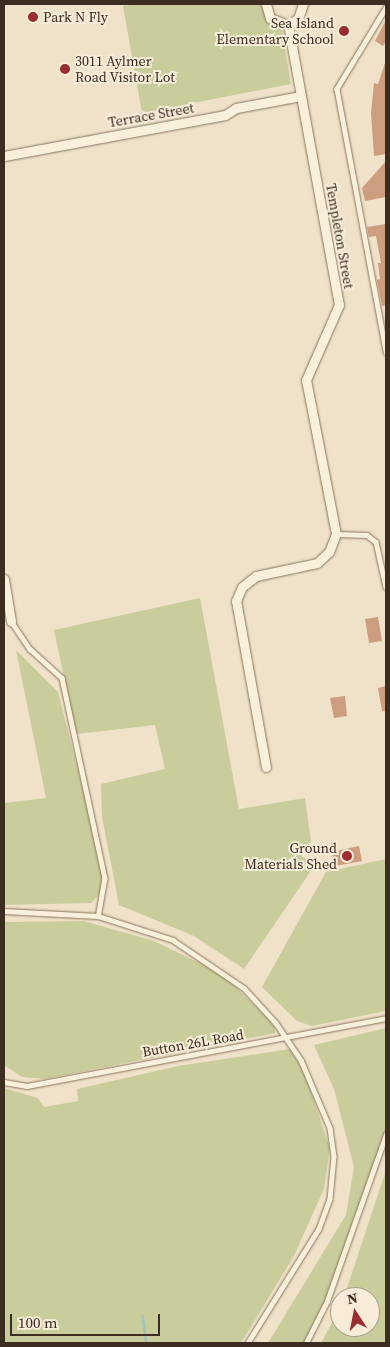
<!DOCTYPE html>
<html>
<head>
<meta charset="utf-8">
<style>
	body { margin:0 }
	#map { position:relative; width:390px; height:1347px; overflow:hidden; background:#efe2c9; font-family:"Source Serif 4",serif }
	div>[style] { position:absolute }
	.green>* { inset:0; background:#c9cd9c }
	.stream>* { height:3px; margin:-1.5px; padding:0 1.5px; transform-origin:1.5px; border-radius:1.5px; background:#a9c3bb }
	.building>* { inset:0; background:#cd9d7f }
	.roads { filter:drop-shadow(0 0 1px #8b745d) drop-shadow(0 0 1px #8b745d) }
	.service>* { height:4.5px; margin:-2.25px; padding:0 2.25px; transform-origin:2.25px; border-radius:2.25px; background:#f9f0dc }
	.minor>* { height:9px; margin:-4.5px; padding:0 4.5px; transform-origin:4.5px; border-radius:4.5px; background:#f9f0dc }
	.dots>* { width:14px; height:14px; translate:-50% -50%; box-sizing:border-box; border:2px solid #f6ecd8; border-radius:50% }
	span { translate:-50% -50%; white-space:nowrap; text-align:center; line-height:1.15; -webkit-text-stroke:4px #f6ecd8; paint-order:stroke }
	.poi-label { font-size:14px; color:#3c2d21 }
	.left { translate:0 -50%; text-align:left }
	.right { translate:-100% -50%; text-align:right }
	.street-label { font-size:14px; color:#3c2d21 }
	.frame { position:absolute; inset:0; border:5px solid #3c2d21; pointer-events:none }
	.north { position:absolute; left:330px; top:1287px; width:50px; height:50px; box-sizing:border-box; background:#f6ecd8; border:1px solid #aca08f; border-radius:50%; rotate:349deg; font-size:14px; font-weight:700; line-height:20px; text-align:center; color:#3c2d21 }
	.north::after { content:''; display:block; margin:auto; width:18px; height:22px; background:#9a2d32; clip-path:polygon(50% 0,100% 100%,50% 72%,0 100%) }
	.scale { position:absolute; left:10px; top:1314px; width:150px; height:22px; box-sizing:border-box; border:2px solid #3c2d21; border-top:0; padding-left:6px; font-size:15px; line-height:18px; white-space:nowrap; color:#3c2d21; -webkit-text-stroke:4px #f6ecd8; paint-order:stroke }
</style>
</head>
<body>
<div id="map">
	<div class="green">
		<i style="clip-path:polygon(136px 4px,266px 4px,281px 25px,291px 84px,142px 113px,123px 6px)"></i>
		<i style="clip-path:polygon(200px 598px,239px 809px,305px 798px,311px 841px,301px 856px,315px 865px,244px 969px,194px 936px,119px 905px,102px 817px,101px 784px,165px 769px,155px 725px,76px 734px,54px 630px)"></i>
		<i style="clip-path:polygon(16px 650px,58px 692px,105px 875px,103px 891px,91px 903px,4px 905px,4px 803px,46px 798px)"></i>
		<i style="clip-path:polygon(386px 859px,386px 1011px,312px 1026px,297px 1021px,262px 987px,326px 872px)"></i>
		<i style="clip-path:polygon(84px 921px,154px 941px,210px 968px,235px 986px,273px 1024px,276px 1033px,45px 1079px,22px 1077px,4px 1065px,4px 922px)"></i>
		<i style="clip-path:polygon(386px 1028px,386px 1130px,328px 1297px,304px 1343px,268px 1343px,346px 1215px,354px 1167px,334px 1089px,314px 1045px)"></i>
		<i style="clip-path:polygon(290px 1049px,306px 1075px,330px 1149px,324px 1189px,294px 1256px,241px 1343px,4px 1343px,4px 1088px,38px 1098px,44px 1107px,78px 1101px,77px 1089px,178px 1066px)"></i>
		<i style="clip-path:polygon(386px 1170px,386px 1343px,321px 1343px,340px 1308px,340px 1327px,370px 1327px,370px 1297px,344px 1297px)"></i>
	</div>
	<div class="stream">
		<i style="left:142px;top:1316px;width:27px;rotate:82deg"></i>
	</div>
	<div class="building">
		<i style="clip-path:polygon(386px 20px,386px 41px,383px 46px,375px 41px)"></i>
		<i style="clip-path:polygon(385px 63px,386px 154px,374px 156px,371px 113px,374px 83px,378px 84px)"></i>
		<i style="clip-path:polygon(386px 161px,386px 197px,365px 201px,362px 188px)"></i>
		<i style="clip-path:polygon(386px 224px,386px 305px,382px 306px,377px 280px,380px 279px,378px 263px,381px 263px,376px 236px,369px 237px,367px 227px)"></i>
		<i style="clip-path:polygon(378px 617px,382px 641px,369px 643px,365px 619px)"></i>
		<i style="clip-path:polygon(386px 686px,386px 711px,382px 711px,378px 688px)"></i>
		<i style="clip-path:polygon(345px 696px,347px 716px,334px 718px,330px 698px)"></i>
		<i style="clip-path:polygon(359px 846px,362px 861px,335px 866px,332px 852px)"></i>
	</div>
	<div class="roads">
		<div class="service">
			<i style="left:386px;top:8px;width:95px;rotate:121.2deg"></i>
			<i style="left:337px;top:89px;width:268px;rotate:79.4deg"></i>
			<i style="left:336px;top:534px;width:31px;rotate:2deg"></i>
			<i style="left:367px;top:535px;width:11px;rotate:38deg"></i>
			<i style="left:376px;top:542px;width:46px;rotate:77.5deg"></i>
			<i style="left:11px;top:621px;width:34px;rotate:56deg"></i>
			<i style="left:30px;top:649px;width:43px;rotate:42.2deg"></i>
			<i style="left:62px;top:678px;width:205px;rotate:77.9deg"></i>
			<i style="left:105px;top:878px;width:39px;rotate:100deg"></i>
			<i style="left:4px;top:911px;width:94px;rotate:3deg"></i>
			<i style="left:98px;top:916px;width:79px;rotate:17.7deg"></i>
			<i style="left:173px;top:940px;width:86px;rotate:34.1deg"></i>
			<i style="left:244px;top:988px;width:47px;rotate:47.6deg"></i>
			<i style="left:276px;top:1023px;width:45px;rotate:56deg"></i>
			<i style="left:301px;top:1060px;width:74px;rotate:66.9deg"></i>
			<i style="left:330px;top:1128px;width:28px;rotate:82deg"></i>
			<i style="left:334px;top:1156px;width:43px;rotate:95.3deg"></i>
			<i style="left:330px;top:1199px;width:32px;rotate:110deg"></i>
			<i style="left:319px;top:1229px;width:134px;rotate:121.9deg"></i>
			<i style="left:4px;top:1082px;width:23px;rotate:10deg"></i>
			<i style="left:27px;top:1086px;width:365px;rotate:-10.7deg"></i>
			<i style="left:306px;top:1343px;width:47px;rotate:-63.4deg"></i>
			<i style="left:327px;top:1301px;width:177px;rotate:-70.5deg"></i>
		</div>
		<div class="minor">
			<i style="left:266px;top:4px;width:15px;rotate:74deg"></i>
			<i style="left:270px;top:18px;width:18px;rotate:22deg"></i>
			<i style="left:287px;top:25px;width:13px;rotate:-29deg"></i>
			<i style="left:298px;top:19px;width:16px;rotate:-72deg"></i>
			<i style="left:4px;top:156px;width:225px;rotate:-10.5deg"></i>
			<i style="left:225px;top:115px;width:13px;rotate:-32deg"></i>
			<i style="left:236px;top:108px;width:66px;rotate:-10.5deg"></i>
			<i style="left:4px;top:579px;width:43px;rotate:80.5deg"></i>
			<i style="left:266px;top:767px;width:169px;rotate:-100.2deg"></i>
			<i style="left:236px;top:601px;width:15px;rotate:-67deg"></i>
			<i style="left:242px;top:587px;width:18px;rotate:-38deg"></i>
			<i style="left:256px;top:576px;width:62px;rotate:-12deg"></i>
			<i style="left:317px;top:563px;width:16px;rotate:-43deg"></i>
			<i style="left:329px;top:552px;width:19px;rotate:-69deg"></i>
			<i style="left:336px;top:534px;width:157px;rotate:-101deg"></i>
			<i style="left:306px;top:380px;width:82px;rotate:-66.3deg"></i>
			<i style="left:339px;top:305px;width:285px;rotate:-100.3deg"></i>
		</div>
	</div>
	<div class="dots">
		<i style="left:33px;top:17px;background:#9a2d32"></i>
		<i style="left:344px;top:31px;background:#9a2d32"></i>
		<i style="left:65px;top:69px;background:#9a2d32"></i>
		<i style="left:347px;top:856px;background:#9a2d32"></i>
	</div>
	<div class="poi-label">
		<span class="left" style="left:43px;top:17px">Park N Fly</span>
		<span class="right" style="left:334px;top:31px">Sea Island<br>Elementary School</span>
		<span class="left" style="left:75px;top:69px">3011 Aylmer<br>Road Visitor Lot</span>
		<span class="right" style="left:337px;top:856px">Ground<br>Materials Shed</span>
	</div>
	<div class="street-label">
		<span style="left:151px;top:115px;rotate:-10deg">Terrace Street</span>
		<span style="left:340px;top:236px;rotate:80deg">Templeton Street</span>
		<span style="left:193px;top:1043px;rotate:-10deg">Button 26L Road</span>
	</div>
	<div class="frame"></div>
	<div class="north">N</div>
	<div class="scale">100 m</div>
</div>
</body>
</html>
